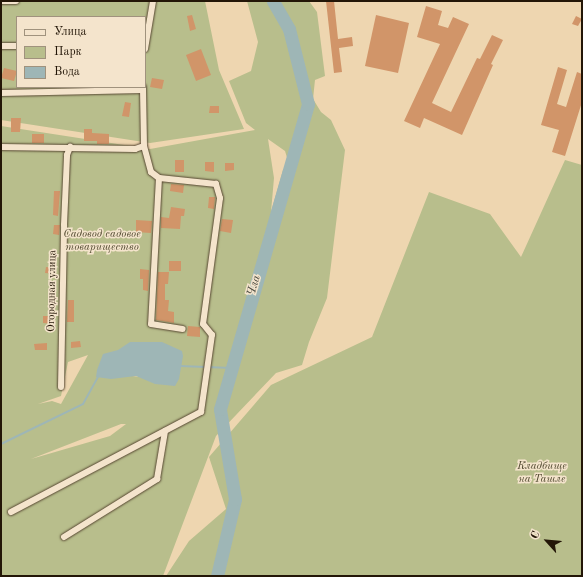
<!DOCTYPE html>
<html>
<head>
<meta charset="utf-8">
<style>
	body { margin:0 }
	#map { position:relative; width:583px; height:577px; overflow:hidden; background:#eed6b0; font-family:"Old Standard TT",serif }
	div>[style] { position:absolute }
	.green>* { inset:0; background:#b8be8c }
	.water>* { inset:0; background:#9eb6b6 }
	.stream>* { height:2px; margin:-1px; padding:0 1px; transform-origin:1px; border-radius:1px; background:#9eb6b6 }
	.river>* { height:13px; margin:-6.5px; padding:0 6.5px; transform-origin:6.5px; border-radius:6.5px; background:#9eb6b6 }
	.building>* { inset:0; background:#d19569 }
	.roads { filter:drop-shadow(0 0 1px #564631) drop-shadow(0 0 1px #564631) }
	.minor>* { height:6px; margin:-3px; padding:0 3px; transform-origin:3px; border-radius:3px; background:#f4e4cc }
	span { translate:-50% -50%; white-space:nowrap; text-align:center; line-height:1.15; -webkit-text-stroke:3px #f4e4cc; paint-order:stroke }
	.park-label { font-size:11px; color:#50482f; font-style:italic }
	.street-label { font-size:11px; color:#231607 }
	.water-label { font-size:12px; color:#4e4e44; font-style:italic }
	.frame { position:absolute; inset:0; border:2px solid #231607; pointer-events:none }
	.legend { position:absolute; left:16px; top:16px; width:130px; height:72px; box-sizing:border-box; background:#f4e4cc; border:1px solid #a0927d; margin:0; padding:5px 7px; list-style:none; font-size:12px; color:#231607 }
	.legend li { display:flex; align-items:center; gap:8px; height:20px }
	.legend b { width:20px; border:1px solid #a0927d }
	.north { position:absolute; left:527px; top:521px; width:40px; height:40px; -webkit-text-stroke:3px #f4e4cc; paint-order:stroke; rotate:297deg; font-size:11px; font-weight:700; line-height:16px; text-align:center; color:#231607 }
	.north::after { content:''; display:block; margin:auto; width:14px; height:18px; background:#231607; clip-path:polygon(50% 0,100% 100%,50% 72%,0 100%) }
</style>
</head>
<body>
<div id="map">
	<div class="green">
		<i style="clip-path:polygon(evenodd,1px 1px,205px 1px,219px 70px,244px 129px,150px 143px,1px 120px,1px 1px,17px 17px,145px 17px,145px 87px,17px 87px,17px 17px)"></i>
		<i style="clip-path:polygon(evenodd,247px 1px,309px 1px,317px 12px,325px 76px,315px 80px,313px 99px,321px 112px,331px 120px,345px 150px,327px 298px,309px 342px,302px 365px,276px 373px,216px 436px,163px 576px,1px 576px,1px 126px,150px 149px,255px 130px,246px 123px,229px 81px,251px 71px,258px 42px,247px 1px,268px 139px,285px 151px,289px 164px,283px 170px,271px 212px,274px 178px,268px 139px,247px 1px,131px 350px,140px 377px,125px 375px,131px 350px,247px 1px,88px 355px,61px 404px,52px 401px,38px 404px,61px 396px,68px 362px,88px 355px,247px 1px,121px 424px,126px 424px,110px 436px,31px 459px,121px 424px)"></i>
		<i style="clip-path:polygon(565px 160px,582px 165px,582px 576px,166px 576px,189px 541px,226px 509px,209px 457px,271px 385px,372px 337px,429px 192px,490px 214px,521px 257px)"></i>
	</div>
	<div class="water">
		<i style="clip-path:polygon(130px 342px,162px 342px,182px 351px,183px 356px,179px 379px,175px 386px,155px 384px,136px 376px,111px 379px,96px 377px,97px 370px,103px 354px,118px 350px)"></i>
	</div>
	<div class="stream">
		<i style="left:180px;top:366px;width:52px;rotate:2.2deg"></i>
		<i style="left:1px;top:444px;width:91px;rotate:-26deg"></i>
		<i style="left:83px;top:404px;width:31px;rotate:-61deg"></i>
	</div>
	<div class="river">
		<i style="left:217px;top:576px;width:79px;rotate:-76.8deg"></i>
		<i style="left:235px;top:499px;width:91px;rotate:-99.5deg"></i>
		<i style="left:220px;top:409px;width:317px;rotate:-73.9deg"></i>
		<i style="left:308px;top:104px;width:77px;rotate:-104.2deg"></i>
		<i style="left:289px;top:29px;width:32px;rotate:-120deg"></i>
	</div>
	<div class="building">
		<i style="clip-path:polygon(326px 1px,334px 1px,338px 39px,352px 37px,353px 46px,339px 48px,342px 72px,334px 73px)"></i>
		<i style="clip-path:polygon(426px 6px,442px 11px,438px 25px,448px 28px,453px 17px,469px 24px,432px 103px,451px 112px,477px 58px,480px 59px,492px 35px,503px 40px,491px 64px,493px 65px,462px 135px,424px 118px,420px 128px,404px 121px,440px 44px,417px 37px)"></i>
		<i style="clip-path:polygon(192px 15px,196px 29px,190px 31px,187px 16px)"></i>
		<i style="clip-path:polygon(376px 15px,409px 23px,398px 73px,365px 66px)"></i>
		<i style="clip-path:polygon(576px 16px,582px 19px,578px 26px,572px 24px)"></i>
		<i style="clip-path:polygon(201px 49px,211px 75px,196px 81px,186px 55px)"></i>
		<i style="clip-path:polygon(558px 67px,567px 70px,557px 104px,566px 107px,577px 72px,582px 74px,582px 102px,565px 156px,552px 152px,559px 130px,541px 125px)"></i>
		<i style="clip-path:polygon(4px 68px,17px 71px,14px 81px,1px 78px)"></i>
		<i style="clip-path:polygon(152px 78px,164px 80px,162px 89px,150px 87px)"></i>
		<i style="clip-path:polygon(125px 102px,131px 103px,129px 117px,122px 116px)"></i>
		<i style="clip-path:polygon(210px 106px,219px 106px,219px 113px,209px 113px)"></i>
		<i style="clip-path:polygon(11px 118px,21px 118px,20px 132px,11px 132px)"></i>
		<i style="clip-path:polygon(84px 129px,92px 129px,92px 133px,109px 134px,109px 144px,97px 144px,97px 141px,84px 141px)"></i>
		<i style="clip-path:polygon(32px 134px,44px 134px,44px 143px,32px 143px)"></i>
		<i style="clip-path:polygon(175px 160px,184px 160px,184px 172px,175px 172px)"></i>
		<i style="clip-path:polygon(205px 162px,214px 162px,214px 172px,205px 171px)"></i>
		<i style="clip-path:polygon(225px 163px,234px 163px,234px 170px,225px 171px)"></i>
		<i style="clip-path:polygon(171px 184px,184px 185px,183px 193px,170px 191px)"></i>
		<i style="clip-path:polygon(54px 191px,60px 191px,58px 216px,53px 215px)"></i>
		<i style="clip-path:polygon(209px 197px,215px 197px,214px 209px,208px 208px)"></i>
		<i style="clip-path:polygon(171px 207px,185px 209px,184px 216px,181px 216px,180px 229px,161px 228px,161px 217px,169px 218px)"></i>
		<i style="clip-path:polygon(222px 219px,233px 220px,231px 233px,220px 231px)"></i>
		<i style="clip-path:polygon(136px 220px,152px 221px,151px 233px,136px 232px)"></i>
		<i style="clip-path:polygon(54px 225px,60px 225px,59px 235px,53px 234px)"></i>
		<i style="clip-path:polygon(169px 261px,181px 261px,181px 271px,169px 271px)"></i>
		<i style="clip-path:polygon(46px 267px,56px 268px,56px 274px,45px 273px)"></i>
		<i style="clip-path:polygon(140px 269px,149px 270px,148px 291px,143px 290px,143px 279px,140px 279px)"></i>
		<i style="clip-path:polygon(158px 272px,169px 272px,168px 284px,165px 284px,165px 300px,169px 300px,168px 311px,174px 312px,174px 323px,156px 320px)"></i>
		<i style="clip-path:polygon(68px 300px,74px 300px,74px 322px,67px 322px)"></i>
		<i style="clip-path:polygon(43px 316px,54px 316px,53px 324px,43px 323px)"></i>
		<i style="clip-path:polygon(188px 326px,200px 327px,200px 337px,187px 336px)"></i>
		<i style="clip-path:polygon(80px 341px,81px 347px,71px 348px,71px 342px)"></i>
		<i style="clip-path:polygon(47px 343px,47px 350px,35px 350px,34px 344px)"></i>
	</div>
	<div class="roads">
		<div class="minor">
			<i style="left:1px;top:1px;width:15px"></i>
			<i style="left:1px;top:46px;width:16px"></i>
			<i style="left:145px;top:49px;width:49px;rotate:-80.5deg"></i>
			<i style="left:1px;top:93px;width:142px;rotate:-1.2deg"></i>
			<i style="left:1px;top:147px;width:134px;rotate:0.9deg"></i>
			<i style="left:135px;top:149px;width:9px;rotate:-18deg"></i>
			<i style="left:159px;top:178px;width:146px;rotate:93.1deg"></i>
			<i style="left:151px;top:324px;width:32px;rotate:9deg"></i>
			<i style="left:61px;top:387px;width:162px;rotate:-88.9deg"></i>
			<i style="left:64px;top:225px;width:70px;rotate:-87.5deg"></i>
			<i style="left:67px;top:155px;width:9px;rotate:-69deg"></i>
			<i style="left:11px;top:512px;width:215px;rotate:-27.8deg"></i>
			<i style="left:201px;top:412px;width:78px;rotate:-81.9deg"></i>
			<i style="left:212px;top:335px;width:14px;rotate:-129deg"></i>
			<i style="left:203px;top:324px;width:127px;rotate:-82.3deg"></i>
			<i style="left:220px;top:198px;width:15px;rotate:-106deg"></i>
			<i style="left:216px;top:184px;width:57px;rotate:-174deg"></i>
			<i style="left:159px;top:178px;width:10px;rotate:-143deg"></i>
			<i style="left:151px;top:172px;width:27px;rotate:-105deg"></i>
			<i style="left:144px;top:146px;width:59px;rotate:-91deg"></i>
			<i style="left:64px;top:537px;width:110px;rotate:-31.9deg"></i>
			<i style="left:157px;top:479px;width:49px;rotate:-80.5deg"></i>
		</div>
	</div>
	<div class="park-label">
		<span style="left:102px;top:242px">Садовод садовое<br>товарищество</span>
		<span style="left:542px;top:474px">Кладбище<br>на Ташле</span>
	</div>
	<div class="street-label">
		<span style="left:53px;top:291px;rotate:-89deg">Огородная улица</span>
	</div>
	<div class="water-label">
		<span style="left:255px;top:286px;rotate:-74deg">Чла</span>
	</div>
	<div class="frame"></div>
	<ul class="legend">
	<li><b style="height:5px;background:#f4e4cc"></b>Улица</li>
	<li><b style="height:11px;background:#b8be8c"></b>Парк</li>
	<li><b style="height:11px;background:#9eb6b6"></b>Вода</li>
	</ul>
	<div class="north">С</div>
</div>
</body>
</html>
